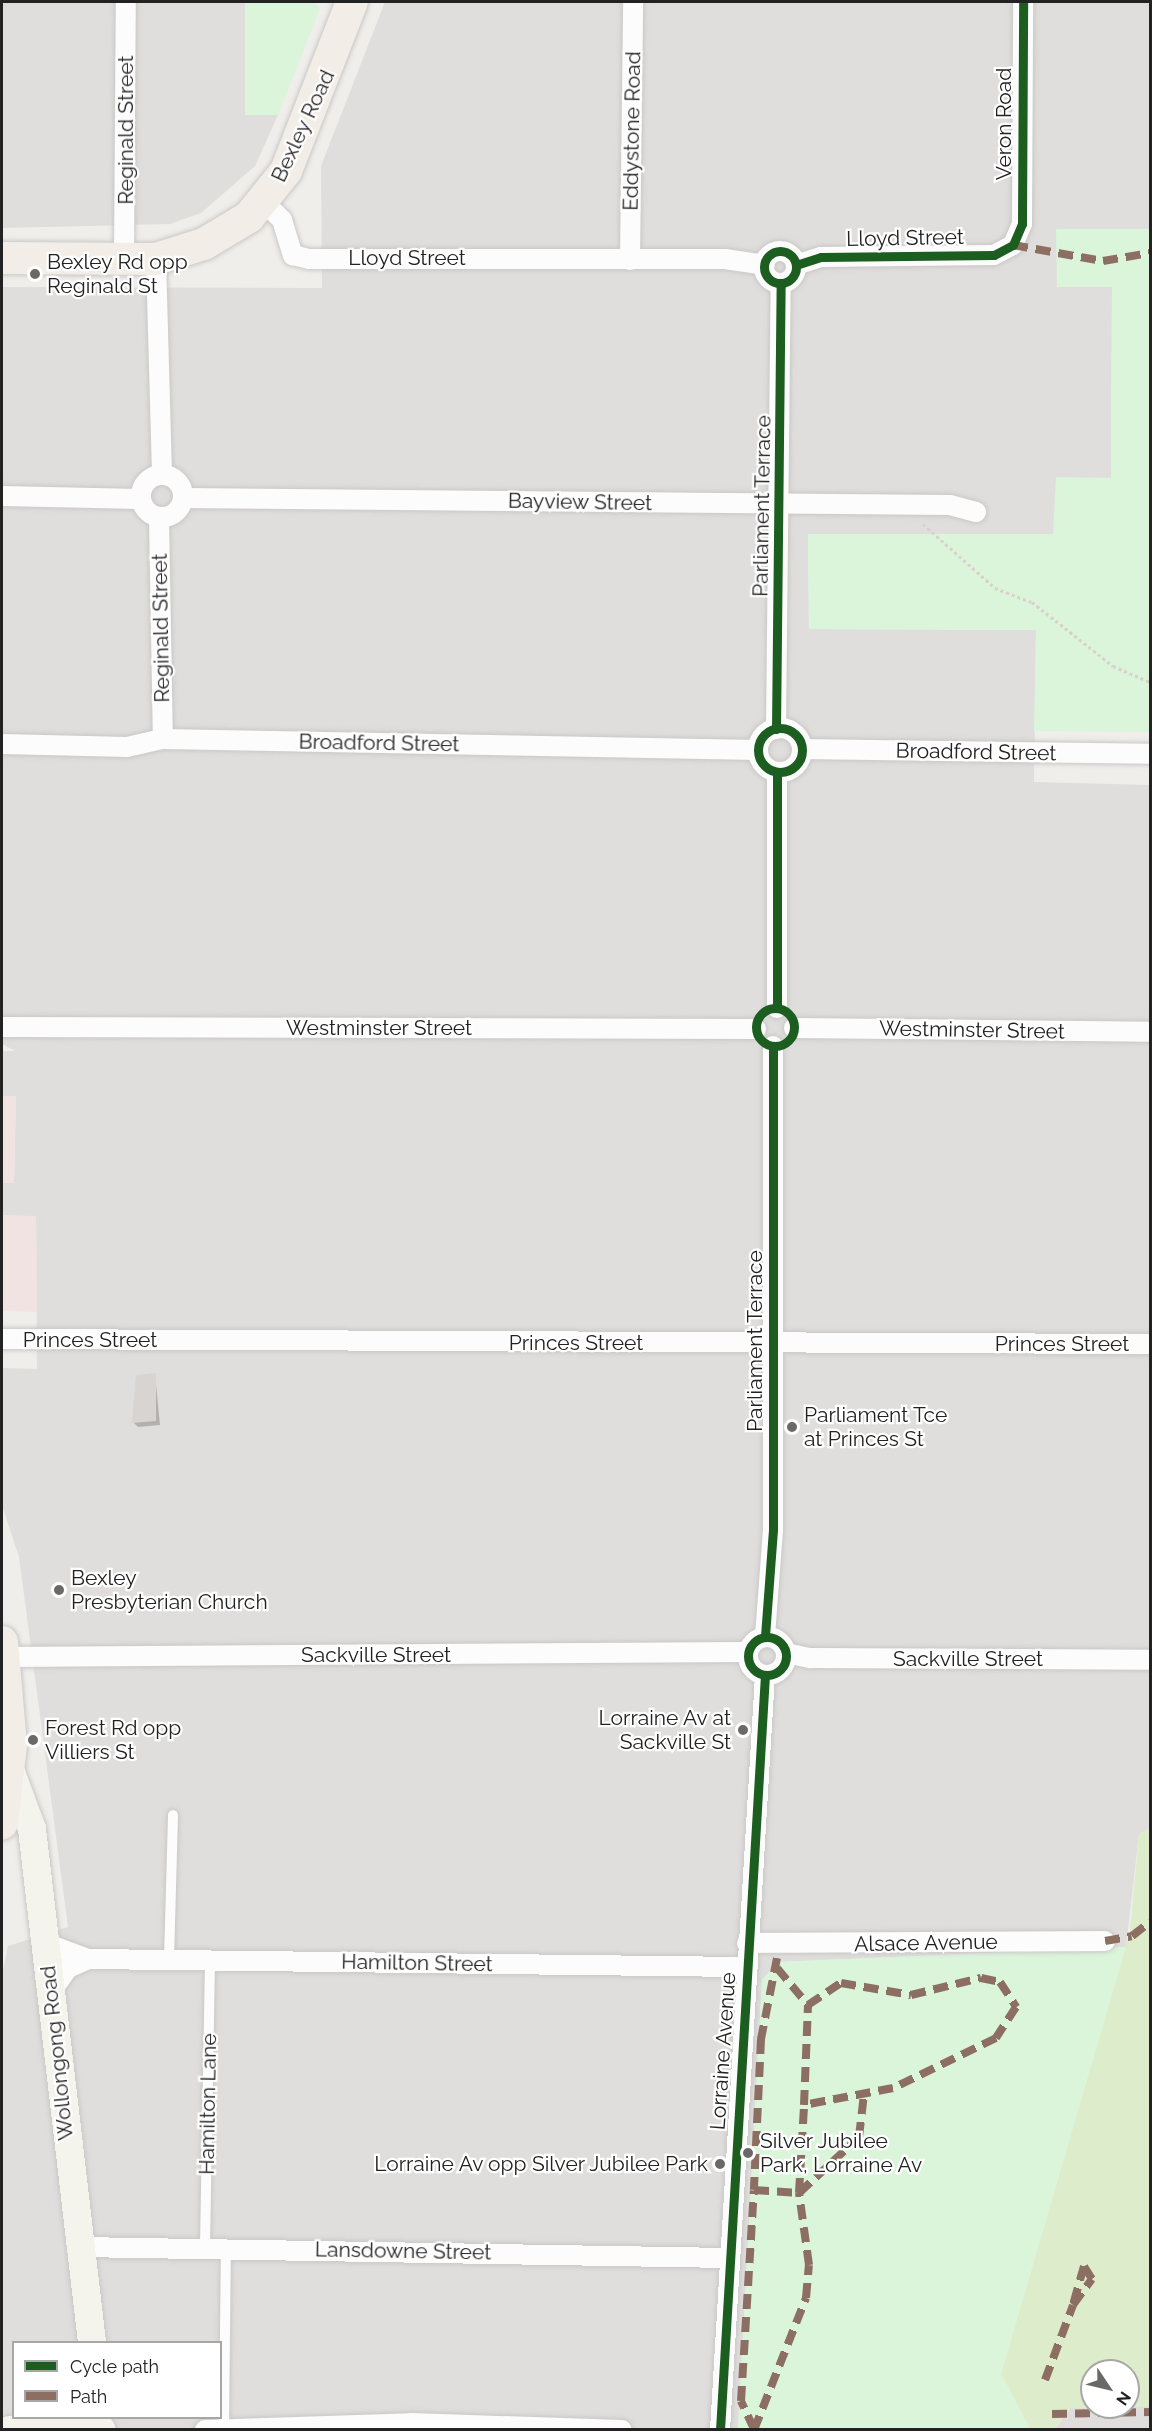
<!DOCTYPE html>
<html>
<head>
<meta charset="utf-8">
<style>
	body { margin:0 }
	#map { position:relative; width:1152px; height:2431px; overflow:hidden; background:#f0eeeb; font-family:Raleway,sans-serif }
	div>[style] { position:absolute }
	.residential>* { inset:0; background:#dfdedc }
	.commercial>* { inset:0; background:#f1e3e1 }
	.grass>* { inset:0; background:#ddeccb }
	.park>* { inset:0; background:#daf5da }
	.shadow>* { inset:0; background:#0003 }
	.building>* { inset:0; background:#d7d4d2 }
	.path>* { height:3px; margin-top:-1.5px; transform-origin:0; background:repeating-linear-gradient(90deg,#dccecd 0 3px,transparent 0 6px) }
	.roads { filter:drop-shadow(0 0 2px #c9c8c7) drop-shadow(0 0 2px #c9c8c7) }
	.lane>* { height:10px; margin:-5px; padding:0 5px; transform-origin:5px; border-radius:5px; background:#fdfcfc }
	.street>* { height:20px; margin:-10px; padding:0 10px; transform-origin:10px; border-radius:10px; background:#fdfcfc }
	.street>.ring { margin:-10px; padding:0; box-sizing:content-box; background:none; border:20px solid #fdfcfc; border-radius:50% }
	.secondary>* { height:28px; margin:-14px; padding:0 14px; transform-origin:14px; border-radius:14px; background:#f4f4ed }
	.primary>* { height:32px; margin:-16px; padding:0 16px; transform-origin:16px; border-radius:16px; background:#f3ede7 }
	.quiet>* { height:8px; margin-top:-4px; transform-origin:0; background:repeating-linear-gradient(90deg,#8d6e63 0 15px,transparent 0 23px) }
	.cycleway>* { height:9px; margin:-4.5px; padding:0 4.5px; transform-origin:4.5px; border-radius:4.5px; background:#1b5e20 }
	.cycleway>.ring { margin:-4.5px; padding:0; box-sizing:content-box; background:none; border:9px solid #1b5e20; border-radius:50% }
	.dots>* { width:16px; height:16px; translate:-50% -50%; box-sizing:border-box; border:3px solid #fff; border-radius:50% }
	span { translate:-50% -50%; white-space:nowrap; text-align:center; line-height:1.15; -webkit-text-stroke:4.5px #fff; paint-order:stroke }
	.street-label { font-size:21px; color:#222 }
	.poi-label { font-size:21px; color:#222 }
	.left { translate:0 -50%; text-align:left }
	.right { translate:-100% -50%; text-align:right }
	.frame { position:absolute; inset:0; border:3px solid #222; pointer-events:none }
	.legend { position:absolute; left:12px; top:2341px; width:210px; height:78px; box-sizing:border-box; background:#fff; border:2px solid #a7a7a7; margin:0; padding:8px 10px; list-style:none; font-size:18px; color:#222 }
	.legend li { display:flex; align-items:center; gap:12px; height:30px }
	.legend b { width:30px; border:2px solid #a7a7a7 }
	.north { position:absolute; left:1080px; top:2359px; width:60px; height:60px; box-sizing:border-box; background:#fff; border:2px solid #a7a7a7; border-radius:50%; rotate:125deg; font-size:16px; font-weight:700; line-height:24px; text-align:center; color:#222 }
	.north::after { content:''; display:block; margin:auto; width:21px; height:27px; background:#6a6968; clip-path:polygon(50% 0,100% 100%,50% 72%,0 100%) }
</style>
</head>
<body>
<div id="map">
	<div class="residential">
		<i style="clip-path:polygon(2px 2px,245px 2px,245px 115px,278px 115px,255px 166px,201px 213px,170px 224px,2px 228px)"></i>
		<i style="clip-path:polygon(evenodd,385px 2px,1150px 2px,1150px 229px,1056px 229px,1112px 287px,1111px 478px,1053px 534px,808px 534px,809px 629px,1036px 630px,1034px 782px,1150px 785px,1150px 1828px,1139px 1834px,1126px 1947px,779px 1962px,762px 1980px,738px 2429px,2px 2429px,2px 1975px,8px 1946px,68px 1927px,19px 1557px,2px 1505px,2px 1368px,37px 1369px,36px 1217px,2px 1215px,2px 1183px,14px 1183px,16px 1097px,2px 1096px,2px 1051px,15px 1051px,2px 1044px,2px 287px,322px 288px,321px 166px,385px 2px,14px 2342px,220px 2342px,220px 2418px,14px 2418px,14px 2342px)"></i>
		<i style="clip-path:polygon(1150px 2406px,1150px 2429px,1054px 2430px,1070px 2408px)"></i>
	</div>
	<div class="commercial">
		<i style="clip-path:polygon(2px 1096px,16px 1096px,14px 1183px,2px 1183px)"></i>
		<i style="clip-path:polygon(2px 1215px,36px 1216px,37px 1312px,2px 1311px)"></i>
	</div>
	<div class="grass">
		<i style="clip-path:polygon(1150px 1828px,1150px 2406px,1128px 2407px,1128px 2371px,1092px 2371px,1092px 2407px,1114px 2407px,1070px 2408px,1054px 2429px,1030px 2429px,1001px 2374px,1130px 1931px,1139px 1834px)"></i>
	</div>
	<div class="park">
		<i style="clip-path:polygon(245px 2px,314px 2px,320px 9px,278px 115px,245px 115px)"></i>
		<i style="clip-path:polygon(1056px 229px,1150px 229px,1150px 732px,1034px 731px,1036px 630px,809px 629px,808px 534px,1053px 534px,1056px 477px,1111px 478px,1112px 287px,1057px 287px)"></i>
		<i style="clip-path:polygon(1126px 1947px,1001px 2374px,1030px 2429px,738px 2430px,762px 1980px,779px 1962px)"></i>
	</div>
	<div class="shadow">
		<i style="clip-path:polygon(155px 1374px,160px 1425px,138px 1427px,134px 1423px)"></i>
	</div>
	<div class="building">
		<i style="clip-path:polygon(156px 1373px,156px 1421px,132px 1423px,136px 1375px)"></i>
	</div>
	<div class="path">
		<i style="left:923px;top:524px;width:96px;rotate:41.6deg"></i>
		<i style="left:995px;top:588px;width:40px;rotate:21deg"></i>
		<i style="left:1032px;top:602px;width:103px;rotate:38.3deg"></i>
		<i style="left:1113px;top:666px;width:40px;rotate:23.4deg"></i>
	</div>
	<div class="roads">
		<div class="lane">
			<i style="left:169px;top:1959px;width:144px;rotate:-88.4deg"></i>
			<i style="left:205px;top:2247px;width:287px;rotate:-89deg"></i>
			<i style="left:224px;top:2429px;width:182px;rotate:-89.4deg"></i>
		</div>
		<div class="street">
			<i style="left:264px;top:202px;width:25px;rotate:45deg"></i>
			<i style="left:282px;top:220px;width:37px;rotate:73deg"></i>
			<i style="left:293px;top:255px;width:16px;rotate:14deg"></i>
			<i style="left:309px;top:259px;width:416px"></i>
			<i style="left:725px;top:259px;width:40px;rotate:8.5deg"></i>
			<i class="ring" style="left:764px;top:251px;width:12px;height:12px"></i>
			<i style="left:124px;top:258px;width:256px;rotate:-89.6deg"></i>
			<i style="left:156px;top:259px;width:215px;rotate:88.4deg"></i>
			<i style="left:630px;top:260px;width:258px;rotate:-89.3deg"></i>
			<i style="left:796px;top:265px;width:26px;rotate:-18deg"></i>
			<i style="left:821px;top:257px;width:173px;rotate:-0.7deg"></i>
			<i style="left:994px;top:255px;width:21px;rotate:-28deg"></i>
			<i style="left:1013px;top:245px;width:23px;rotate:-67deg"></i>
			<i style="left:1022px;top:224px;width:222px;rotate:-89.7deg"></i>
			<i class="ring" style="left:141px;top:475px;width:22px;height:22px"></i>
			<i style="left:2px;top:496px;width:138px;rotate:1.2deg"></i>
			<i style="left:183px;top:498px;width:767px;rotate:0.52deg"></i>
			<i style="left:950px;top:505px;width:27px;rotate:15deg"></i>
			<i style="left:159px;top:517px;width:222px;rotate:89deg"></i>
			<i class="ring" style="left:758px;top:728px;width:24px;height:24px"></i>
			<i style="left:776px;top:729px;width:446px;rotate:-89.4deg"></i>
			<i style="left:2px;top:744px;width:125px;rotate:1.4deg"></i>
			<i style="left:127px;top:747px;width:37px;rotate:-13deg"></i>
			<i style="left:163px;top:739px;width:595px;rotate:1.06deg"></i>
			<i style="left:802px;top:749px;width:348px;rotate:0.8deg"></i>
			<i style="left:777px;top:772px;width:236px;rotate:90deg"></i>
			<i style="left:2px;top:1027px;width:754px;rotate:0.15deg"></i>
			<i style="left:794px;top:1028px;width:356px;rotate:0.6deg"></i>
			<i style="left:2px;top:1339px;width:1148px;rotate:0.25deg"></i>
			<i style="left:765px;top:1636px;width:107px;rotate:-85.7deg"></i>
			<i style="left:773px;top:1529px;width:483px;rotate:-90deg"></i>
			<i class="ring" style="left:748px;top:1637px;width:18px;height:18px"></i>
			<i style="left:786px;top:1653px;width:25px;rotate:12deg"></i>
			<i style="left:810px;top:1658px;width:340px;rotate:0.3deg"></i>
			<i style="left:4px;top:1657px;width:743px;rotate:-0.39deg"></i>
			<i style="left:747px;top:1943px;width:358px;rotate:-0.3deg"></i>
			<i style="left:48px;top:1944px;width:43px;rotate:20.6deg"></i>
			<i style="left:49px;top:1995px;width:33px;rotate:-55deg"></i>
			<i style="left:68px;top:1968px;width:22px;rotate:-24deg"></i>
			<i style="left:88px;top:1959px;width:658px;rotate:0.7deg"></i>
			<i style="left:79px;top:2247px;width:649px;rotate:0.97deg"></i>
			<i style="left:205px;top:2430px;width:206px;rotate:-1.9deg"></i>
			<i style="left:411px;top:2423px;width:211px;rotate:1.9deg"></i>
			<i style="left:720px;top:2430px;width:756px;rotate:-86.59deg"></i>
		</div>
		<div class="secondary">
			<i style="left:9px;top:1767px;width:66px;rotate:69.6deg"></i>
			<i style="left:32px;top:1829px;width:516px;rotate:83.33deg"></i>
			<i style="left:10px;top:2430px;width:56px;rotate:-6.1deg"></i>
			<i style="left:66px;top:2424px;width:36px;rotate:9deg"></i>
		</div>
		<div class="primary">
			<i style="left:2px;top:258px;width:154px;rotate:0.4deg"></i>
			<i style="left:156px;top:259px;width:50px;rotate:-17.4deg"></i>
			<i style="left:204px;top:244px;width:52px;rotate:-31deg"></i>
			<i style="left:249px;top:217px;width:59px;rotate:-51.2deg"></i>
			<i style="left:286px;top:171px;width:181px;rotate:-68.7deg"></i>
			<i style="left:2px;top:1642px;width:103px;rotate:85deg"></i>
			<i style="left:11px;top:1745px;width:79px;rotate:96.6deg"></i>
		</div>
	</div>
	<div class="quiet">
		<i style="left:1013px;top:245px;width:91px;rotate:10.1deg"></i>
		<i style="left:1103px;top:261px;width:48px;rotate:-9.7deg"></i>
		<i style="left:1105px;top:1941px;width:27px;rotate:-10deg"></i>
		<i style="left:1132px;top:1936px;width:23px;rotate:-38deg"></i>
		<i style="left:777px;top:1958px;width:83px;rotate:101.2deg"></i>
		<i style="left:761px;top:2039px;width:151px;rotate:92.7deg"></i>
		<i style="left:754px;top:2190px;width:45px;rotate:3.8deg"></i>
		<i style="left:799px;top:2193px;width:88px;rotate:-86.7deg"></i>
		<i style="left:777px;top:1968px;width:48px;rotate:50deg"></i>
		<i style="left:808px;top:2005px;width:40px;rotate:-34deg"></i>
		<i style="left:841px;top:1983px;width:71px;rotate:9.7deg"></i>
		<i style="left:911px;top:1995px;width:72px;rotate:-13.7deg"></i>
		<i style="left:981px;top:1978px;width:19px;rotate:12deg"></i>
		<i style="left:1000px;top:1982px;width:30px;rotate:57deg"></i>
		<i style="left:1016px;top:2007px;width:37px;rotate:123deg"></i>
		<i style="left:996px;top:2038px;width:114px;rotate:154.1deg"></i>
		<i style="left:893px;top:2088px;width:91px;rotate:169.2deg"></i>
		<i style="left:804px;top:2105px;width:100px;rotate:-87.7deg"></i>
		<i style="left:1045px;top:2380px;width:80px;rotate:-69.5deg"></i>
		<i style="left:1073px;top:2305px;width:32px;rotate:-54deg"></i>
		<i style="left:1092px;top:2279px;width:15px;rotate:-122deg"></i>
		<i style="left:1084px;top:2266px;width:41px;rotate:105.8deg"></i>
		<i style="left:1052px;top:2414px;width:98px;rotate:-1.2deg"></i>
		<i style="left:754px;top:2429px;width:31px;rotate:-115deg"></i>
		<i style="left:741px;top:2401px;width:211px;rotate:-86.5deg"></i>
		<i style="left:754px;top:2430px;width:142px;rotate:-68.5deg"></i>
		<i style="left:806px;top:2298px;width:33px;rotate:-85deg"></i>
		<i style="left:809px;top:2265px;width:73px;rotate:-97.9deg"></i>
		<i style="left:799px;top:2193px;width:82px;rotate:-43deg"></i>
		<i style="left:859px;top:2137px;width:43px;rotate:-83.4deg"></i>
	</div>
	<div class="cycleway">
		<i class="ring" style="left:764px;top:251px;width:23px;height:23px"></i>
		<i style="left:796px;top:265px;width:26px;rotate:-18deg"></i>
		<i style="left:821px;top:257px;width:173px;rotate:-0.7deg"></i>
		<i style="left:994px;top:255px;width:21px;rotate:-28deg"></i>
		<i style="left:1013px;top:245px;width:23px;rotate:-67deg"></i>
		<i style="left:1022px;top:224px;width:222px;rotate:-89.7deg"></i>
		<i class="ring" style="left:758px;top:728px;width:35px;height:35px"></i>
		<i style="left:776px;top:729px;width:446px;rotate:-89.4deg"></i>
		<i style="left:777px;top:772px;width:236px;rotate:90deg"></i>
		<i class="ring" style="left:756px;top:1008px;width:29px;height:29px"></i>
		<i style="left:765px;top:1636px;width:107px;rotate:-85.7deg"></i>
		<i style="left:773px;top:1529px;width:483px;rotate:-90deg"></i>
		<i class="ring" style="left:748px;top:1637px;width:29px;height:29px"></i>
		<i style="left:720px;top:2430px;width:756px;rotate:-86.59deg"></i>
	</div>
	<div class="dots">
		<i style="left:35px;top:274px;background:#6a6968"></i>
		<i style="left:792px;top:1427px;background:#6a6968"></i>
		<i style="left:59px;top:1590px;background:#6a6968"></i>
		<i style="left:743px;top:1730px;background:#6a6968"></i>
		<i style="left:33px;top:1740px;background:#6a6968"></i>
		<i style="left:748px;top:2153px;background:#6a6968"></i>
		<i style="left:720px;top:2164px;background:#6a6968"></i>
	</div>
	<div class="street-label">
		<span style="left:1004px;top:124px;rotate:-90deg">Veron Road</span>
		<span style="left:303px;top:126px;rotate:-65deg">Bexley Road</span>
		<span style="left:126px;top:130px;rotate:-90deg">Reginald Street</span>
		<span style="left:632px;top:131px;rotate:-89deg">Eddystone Road</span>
		<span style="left:905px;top:238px;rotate:-1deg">Lloyd Street</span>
		<span style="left:407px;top:258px">Lloyd Street</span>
		<span style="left:580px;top:502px;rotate:1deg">Bayview Street</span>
		<span style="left:762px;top:506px;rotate:-89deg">Parliament Terrace</span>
		<span style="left:161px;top:628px;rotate:-91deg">Reginald Street</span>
		<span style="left:379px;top:743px;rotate:1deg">Broadford Street</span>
		<span style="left:976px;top:752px;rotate:1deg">Broadford Street</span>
		<span style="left:379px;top:1028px">Westminster Street</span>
		<span style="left:972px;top:1030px;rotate:1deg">Westminster Street</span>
		<span style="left:90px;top:1340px">Princes Street</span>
		<span style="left:755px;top:1341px;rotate:-90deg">Parliament Terrace</span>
		<span style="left:576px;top:1343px">Princes Street</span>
		<span style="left:1062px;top:1344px">Princes Street</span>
		<span style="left:376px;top:1655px">Sackville Street</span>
		<span style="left:968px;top:1659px">Sackville Street</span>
		<span style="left:926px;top:1943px;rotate:-1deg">Alsace Avenue</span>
		<span style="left:417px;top:1963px;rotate:1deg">Hamilton Street</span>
		<span style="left:723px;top:2051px;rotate:-86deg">Lorraine Avenue</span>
		<span style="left:57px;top:2053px;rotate:-96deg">Wollongong Road</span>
		<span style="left:208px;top:2104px;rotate:-89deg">Hamilton Lane</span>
		<span style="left:403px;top:2251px;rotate:1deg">Lansdowne Street</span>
	</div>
	<div class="poi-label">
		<span class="left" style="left:47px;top:274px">Bexley Rd opp<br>Reginald St</span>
		<span class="left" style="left:804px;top:1427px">Parliament Tce<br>at Princes St</span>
		<span class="left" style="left:71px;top:1590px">Bexley<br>Presbyterian Church</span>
		<span class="right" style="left:731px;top:1730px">Lorraine Av at<br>Sackville St</span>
		<span class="left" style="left:45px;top:1740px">Forest Rd opp<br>Villiers St</span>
		<span class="left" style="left:760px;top:2153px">Silver Jubilee<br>Park, Lorraine Av</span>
		<span class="right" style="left:708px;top:2164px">Lorraine Av opp Silver Jubilee Park</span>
	</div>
	<div class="frame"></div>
	<ul class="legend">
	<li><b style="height:8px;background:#1b5e20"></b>Cycle path</li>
	<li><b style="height:8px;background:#8d6e63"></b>Path</li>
	</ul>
	<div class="north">N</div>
</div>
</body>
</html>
